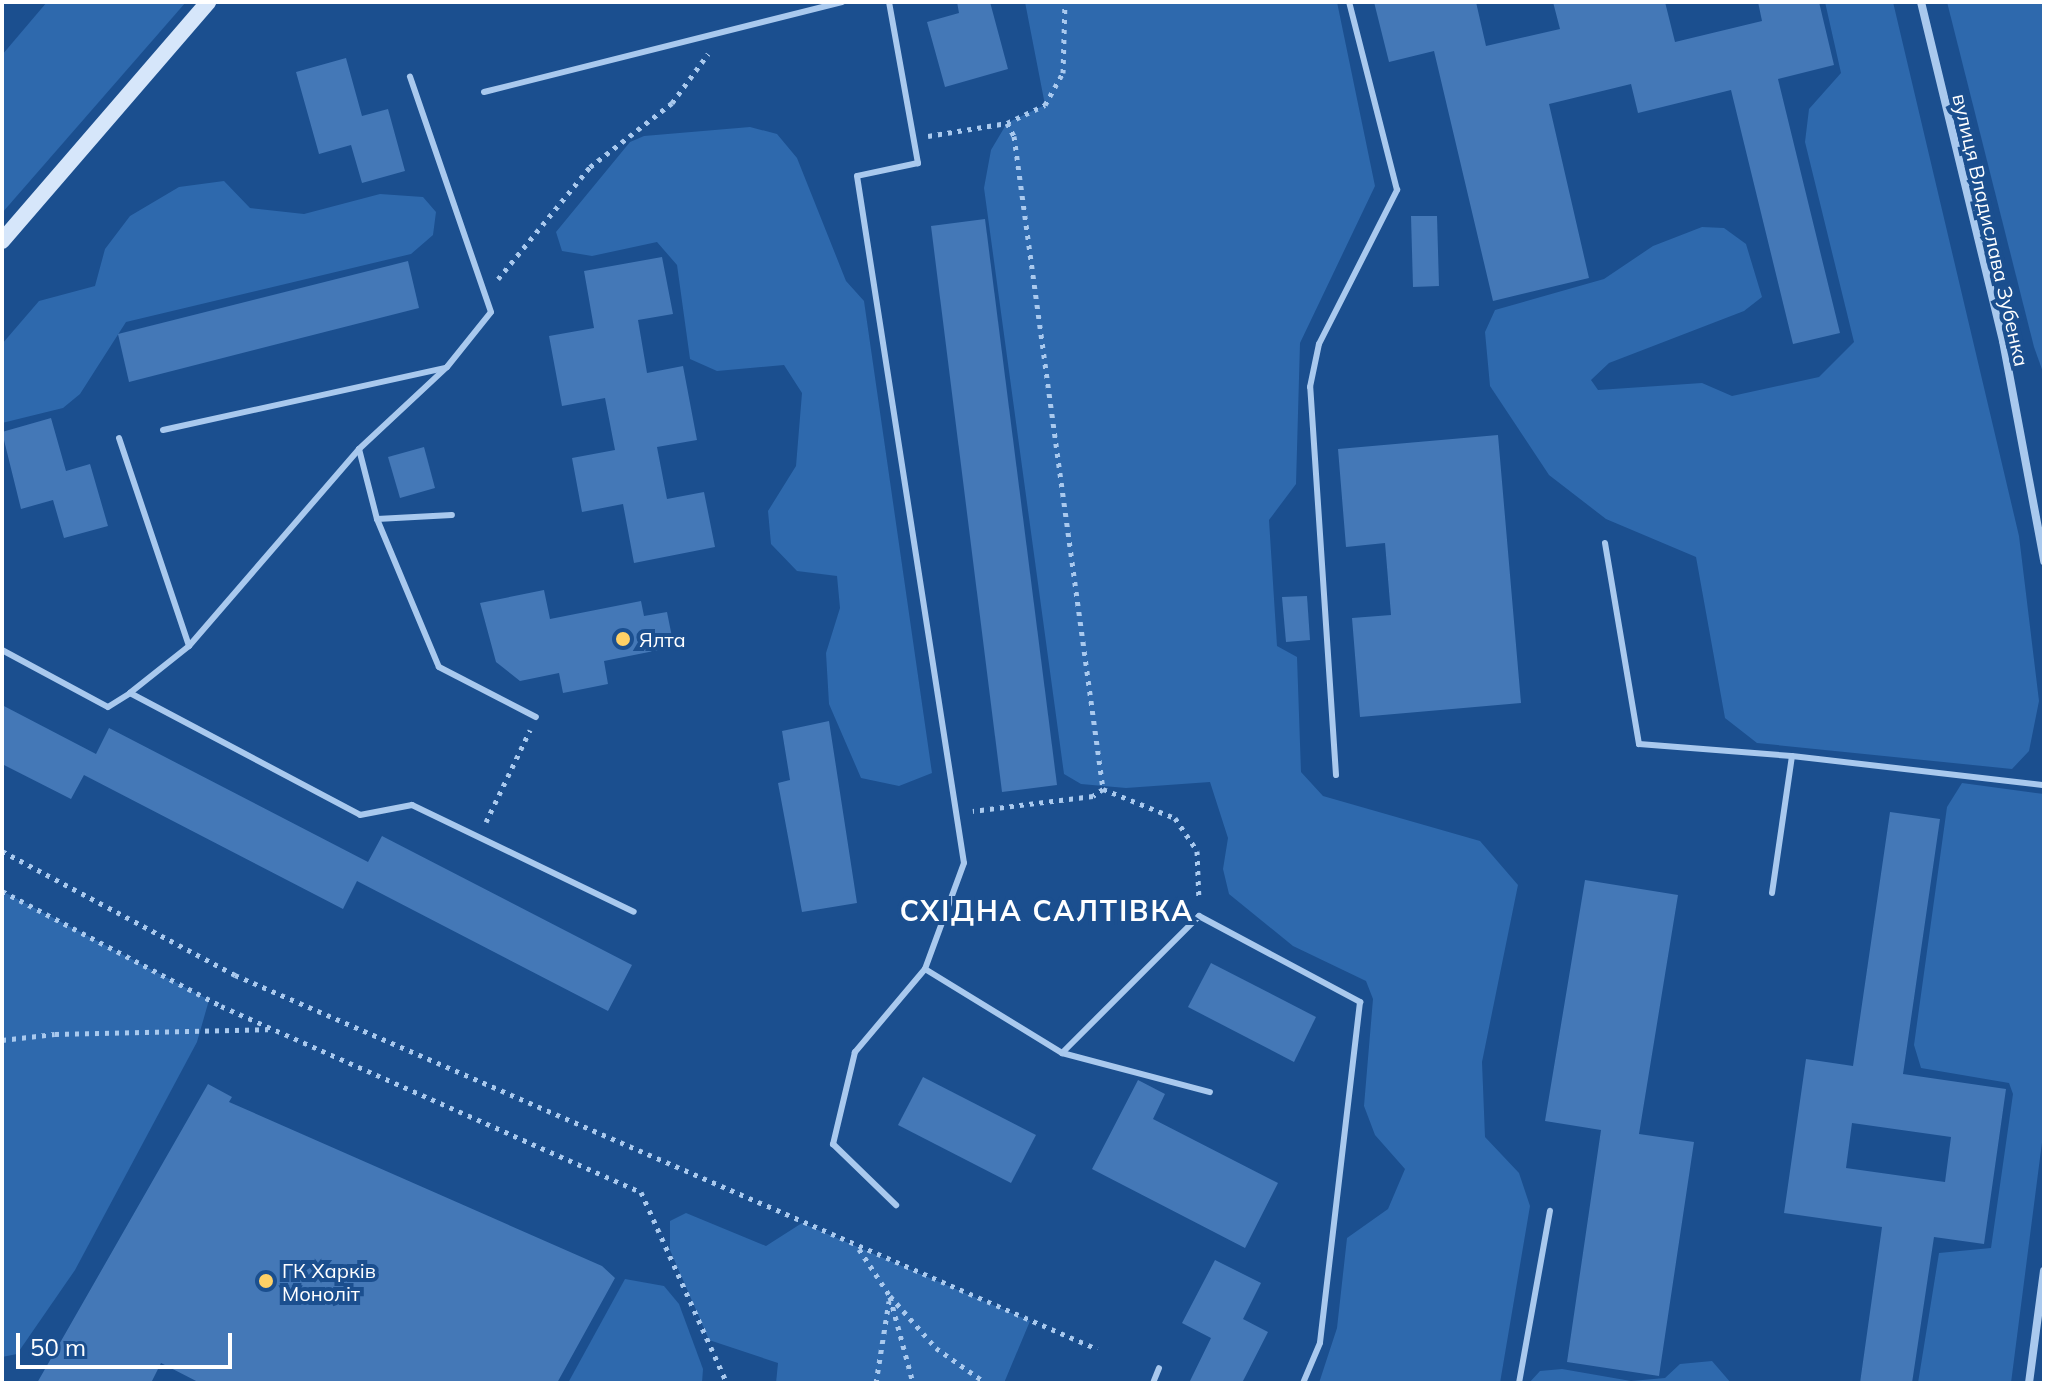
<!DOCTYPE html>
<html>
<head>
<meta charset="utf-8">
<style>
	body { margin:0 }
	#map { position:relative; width:2046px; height:1385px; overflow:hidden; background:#1b4f8f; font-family:Mulish,sans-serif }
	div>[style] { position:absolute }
	.green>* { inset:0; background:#2e69ad }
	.building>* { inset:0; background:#4478b7 }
	.path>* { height:5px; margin-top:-2.5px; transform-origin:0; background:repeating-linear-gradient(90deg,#a9c9ee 0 4px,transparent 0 10px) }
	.lane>* { height:6px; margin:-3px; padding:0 3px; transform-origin:3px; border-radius:3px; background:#a9c9ee }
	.street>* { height:8px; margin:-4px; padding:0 4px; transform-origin:4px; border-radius:4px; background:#a9c9ee }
	.secondary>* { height:16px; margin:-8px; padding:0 8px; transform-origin:8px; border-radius:8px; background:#d6e6fa }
	.dots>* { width:22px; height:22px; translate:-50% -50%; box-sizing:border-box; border:4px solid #1b4f8f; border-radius:50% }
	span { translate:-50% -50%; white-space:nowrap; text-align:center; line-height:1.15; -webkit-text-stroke:8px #1b4f8f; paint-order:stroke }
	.street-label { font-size:20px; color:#fff }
	.poi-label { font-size:20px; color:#fff }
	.left { translate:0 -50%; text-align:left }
	.district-label { font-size:28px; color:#fff; font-weight:700; letter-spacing:2px }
	.frame { position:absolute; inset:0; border:4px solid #fff; pointer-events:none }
	.scale { position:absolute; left:16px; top:1333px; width:216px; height:36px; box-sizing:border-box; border:4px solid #fff; border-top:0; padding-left:10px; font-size:24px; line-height:28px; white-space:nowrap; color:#fff; -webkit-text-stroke:6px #1b4f8f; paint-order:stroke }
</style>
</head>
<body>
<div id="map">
	<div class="green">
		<i style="clip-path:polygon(47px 2px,186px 2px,2px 213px,2px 55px)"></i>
		<i style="clip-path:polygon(1025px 2px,1337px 2px,1375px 186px,1300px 343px,1296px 484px,1269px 520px,1277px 646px,1297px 657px,1301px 772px,1323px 796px,1480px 841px,1518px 885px,1482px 1062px,1485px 1137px,1519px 1173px,1530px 1206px,1500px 1383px,1319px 1383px,1337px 1328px,1347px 1238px,1388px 1209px,1405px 1169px,1375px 1135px,1364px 1106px,1373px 999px,1366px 981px,1293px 946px,1229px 894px,1223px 869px,1228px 838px,1210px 782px,1126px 788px,1081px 784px,1064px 774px,984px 188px,991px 150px,1007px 123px,1045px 105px)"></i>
		<i style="clip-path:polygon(1825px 2px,1893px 2px,2019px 536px,2039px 701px,2029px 751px,2012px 769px,1757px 743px,1725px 718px,1696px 557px,1606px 519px,1549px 475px,1490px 386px,1485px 332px,1495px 310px,1604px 279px,1653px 246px,1702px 227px,1724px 228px,1746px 244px,1762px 297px,1744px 311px,1609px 363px,1591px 380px,1598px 390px,1702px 383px,1732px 396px,1819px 377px,1854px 342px,1805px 142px,1809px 109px,1841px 73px)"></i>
		<i style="clip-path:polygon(1947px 2px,2044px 2px,2044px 375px,2034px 347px)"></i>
		<i style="clip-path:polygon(750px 127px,777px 134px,797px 158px,846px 281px,864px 301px,932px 773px,899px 786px,861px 778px,829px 704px,826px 653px,840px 608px,837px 576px,797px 571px,771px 544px,768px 511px,796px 466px,802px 393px,784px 365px,717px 371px,690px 359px,677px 265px,657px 242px,592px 256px,562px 251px,556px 232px,630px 142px,644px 136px)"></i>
		<i style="clip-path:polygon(224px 181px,250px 208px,304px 214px,380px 194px,423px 197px,436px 212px,433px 235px,411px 254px,126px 322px,80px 394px,63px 408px,2px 423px,2px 344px,39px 301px,95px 286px,105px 249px,130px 216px,179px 187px)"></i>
		<i style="clip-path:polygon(1962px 783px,2044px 794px,2044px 1127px,2011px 1383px,1918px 1383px,1939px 1253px,1991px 1248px,2013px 1094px,2009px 1083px,1921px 1068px,1914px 1045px,1947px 807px)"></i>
		<i style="clip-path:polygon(2px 891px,209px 1000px,197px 1042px,75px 1270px,17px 1354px,2px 1357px)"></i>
		<i style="clip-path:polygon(686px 1213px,766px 1246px,802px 1223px,1030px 1321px,1004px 1383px,776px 1383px,778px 1363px,709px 1340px,670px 1250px,670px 1221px)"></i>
		<i style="clip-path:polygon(625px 1279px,664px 1286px,679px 1304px,703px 1369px,702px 1383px,568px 1383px)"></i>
		<i style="clip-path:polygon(1712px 1361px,1731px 1383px,1529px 1383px,1540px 1371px,1562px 1369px,1631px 1381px,1665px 1378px,1680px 1364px)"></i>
	</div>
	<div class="building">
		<i style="clip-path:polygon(957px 2px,990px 2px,1008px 69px,945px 87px,927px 22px,959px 13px)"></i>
		<i style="clip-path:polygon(1374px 2px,1476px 2px,1486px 46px,1560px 29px,1553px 2px,1665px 2px,1675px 42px,1762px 21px,1758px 2px,1819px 2px,1834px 65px,1778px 79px,1840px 333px,1793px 344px,1731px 90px,1638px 113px,1631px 84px,1549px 104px,1589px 278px,1493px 301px,1434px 51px,1389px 62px)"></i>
		<i style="clip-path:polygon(346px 58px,362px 116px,388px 109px,405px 171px,362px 183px,351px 145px,319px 154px,296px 72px)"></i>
		<i style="clip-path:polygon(1411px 216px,1437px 216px,1439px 286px,1413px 287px)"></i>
		<i style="clip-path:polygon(985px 219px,1057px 785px,1002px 792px,931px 226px)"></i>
		<i style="clip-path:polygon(662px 257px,673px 314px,638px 320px,647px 373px,683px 366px,697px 440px,657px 447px,667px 499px,704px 492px,715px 547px,634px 563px,623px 504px,582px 512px,572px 458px,615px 450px,605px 398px,562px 406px,549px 336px,594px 328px,584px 271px)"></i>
		<i style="clip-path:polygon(408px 261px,419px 308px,129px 382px,118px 334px)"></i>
		<i style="clip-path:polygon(51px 418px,66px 471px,90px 464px,108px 526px,64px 538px,53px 500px,21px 509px,2px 432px)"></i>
		<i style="clip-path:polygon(1498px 435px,1521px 703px,1360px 717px,1352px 618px,1391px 615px,1385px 543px,1346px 547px,1338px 449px)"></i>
		<i style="clip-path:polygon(424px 447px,435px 488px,400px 498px,388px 457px)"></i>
		<i style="clip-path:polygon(544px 590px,550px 619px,641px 601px,644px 616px,667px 612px,674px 647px,604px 661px,608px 684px,563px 693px,559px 673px,520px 681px,496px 662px,480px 603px)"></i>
		<i style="clip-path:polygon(1307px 596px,1310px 640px,1286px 642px,1282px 597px)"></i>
		<i style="clip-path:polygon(2px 705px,96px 754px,109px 728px,368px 862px,382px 836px,632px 965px,608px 1011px,357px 881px,343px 909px,84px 775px,71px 799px,2px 764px)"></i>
		<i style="clip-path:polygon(829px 721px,857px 903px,802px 912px,778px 783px,790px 780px,782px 731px)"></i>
		<i style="clip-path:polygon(evenodd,1890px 812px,1940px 819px,1903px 1074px,2006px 1089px,1984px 1244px,1934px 1237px,1912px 1383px,1860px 1383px,1882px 1227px,1784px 1213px,1806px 1059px,1853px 1066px,1890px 812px,1852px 1123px,1951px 1137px,1945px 1182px,1846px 1168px,1852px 1123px)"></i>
		<i style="clip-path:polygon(1585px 880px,1678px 895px,1639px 1134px,1694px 1142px,1659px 1376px,1567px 1362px,1601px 1130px,1545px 1121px)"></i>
		<i style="clip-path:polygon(1211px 963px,1316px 1017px,1294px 1062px,1188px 1007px)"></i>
		<i style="clip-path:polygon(923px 1077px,1036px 1135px,1011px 1183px,898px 1125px)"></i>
		<i style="clip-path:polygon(1138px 1080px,1165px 1094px,1153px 1119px,1278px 1183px,1245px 1248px,1092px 1169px)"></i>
		<i style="clip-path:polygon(208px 1084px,232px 1097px,229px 1102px,602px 1266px,615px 1278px,557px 1383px,200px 1383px,161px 1363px,151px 1383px,37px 1383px)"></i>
		<i style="clip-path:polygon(1215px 1260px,1261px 1283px,1243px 1319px,1268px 1332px,1242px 1383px,1189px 1383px,1211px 1338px,1182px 1323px)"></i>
	</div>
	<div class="path">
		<i style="left:1007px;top:123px;width:42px;rotate:-25.3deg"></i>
		<i style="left:1045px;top:105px;width:37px;rotate:-61deg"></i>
		<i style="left:1063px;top:73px;width:71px;rotate:-88.4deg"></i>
		<i style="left:928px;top:136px;width:80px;rotate:-9.3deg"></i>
		<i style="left:1007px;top:123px;width:15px;rotate:62deg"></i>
		<i style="left:1014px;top:136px;width:659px;rotate:82.24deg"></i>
		<i style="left:1103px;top:789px;width:12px;rotate:145deg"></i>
		<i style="left:1093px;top:796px;width:121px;rotate:172.9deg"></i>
		<i style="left:498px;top:279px;width:145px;rotate:-50.6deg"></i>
		<i style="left:590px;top:167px;width:104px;rotate:-38deg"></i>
		<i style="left:672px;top:103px;width:61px;rotate:-53.7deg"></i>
		<i style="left:1103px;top:789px;width:78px;rotate:21.9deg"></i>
		<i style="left:1175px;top:818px;width:40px;rotate:56deg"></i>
		<i style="left:1197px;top:851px;width:49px;rotate:87.7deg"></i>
		<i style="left:486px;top:822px;width:102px;rotate:-64.4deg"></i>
		<i style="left:2px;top:851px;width:264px;rotate:28deg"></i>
		<i style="left:235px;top:975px;width:940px;rotate:23.45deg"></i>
		<i style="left:2px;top:891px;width:247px;rotate:27.7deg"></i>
		<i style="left:221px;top:1006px;width:459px;rotate:23.9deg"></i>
		<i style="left:641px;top:1192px;width:209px;rotate:65.8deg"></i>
		<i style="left:2px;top:1040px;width:53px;rotate:-6.5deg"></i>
		<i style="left:55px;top:1034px;width:213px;rotate:-1.3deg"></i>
		<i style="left:859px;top:1249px;width:56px;rotate:56.6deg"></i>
		<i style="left:890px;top:1296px;width:69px;rotate:48.5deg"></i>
		<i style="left:936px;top:1348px;width:61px;rotate:35deg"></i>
		<i style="left:890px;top:1297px;width:89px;rotate:75deg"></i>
		<i style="left:876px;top:1383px;width:83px;rotate:-81deg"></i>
	</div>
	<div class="lane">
		<i style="left:889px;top:2px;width:164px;rotate:79.8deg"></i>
		<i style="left:918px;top:163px;width:62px;rotate:168deg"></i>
		<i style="left:857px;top:176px;width:695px;rotate:81.15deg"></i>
		<i style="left:964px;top:863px;width:113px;rotate:110.2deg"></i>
		<i style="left:925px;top:969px;width:109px;rotate:130.1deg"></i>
		<i style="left:855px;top:1052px;width:95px;rotate:103.4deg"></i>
		<i style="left:833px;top:1144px;width:88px;rotate:44.1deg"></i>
		<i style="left:484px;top:92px;width:369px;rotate:-14.1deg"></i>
		<i style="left:163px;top:430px;width:288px;rotate:-12.4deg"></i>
		<i style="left:119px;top:438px;width:219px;rotate:71.4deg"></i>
		<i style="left:189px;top:646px;width:75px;rotate:141.5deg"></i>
		<i style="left:359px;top:449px;width:72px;rotate:75.6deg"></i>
		<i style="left:377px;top:519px;width:75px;rotate:-3.1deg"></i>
		<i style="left:377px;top:519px;width:160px;rotate:67.3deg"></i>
		<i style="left:439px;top:667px;width:109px;rotate:27.3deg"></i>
		<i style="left:1605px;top:543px;width:204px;rotate:80.4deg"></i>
		<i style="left:1639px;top:744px;width:153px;rotate:4.5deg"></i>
		<i style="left:189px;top:646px;width:260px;rotate:-49.2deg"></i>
		<i style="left:359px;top:449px;width:120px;rotate:-43deg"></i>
		<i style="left:447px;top:367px;width:70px;rotate:-51.3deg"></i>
		<i style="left:491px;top:312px;width:249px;rotate:-109deg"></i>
		<i style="left:2px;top:650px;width:120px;rotate:28.3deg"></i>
		<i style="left:108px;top:707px;width:26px;rotate:-32deg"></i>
		<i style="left:130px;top:693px;width:260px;rotate:27.9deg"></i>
		<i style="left:360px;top:815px;width:53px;rotate:-10.9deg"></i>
		<i style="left:412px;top:805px;width:246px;rotate:25.7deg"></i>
		<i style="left:1336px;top:775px;width:389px;rotate:-93.8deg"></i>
		<i style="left:1310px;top:387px;width:44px;rotate:-78.2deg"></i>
		<i style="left:1319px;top:344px;width:173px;rotate:-63.1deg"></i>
		<i style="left:1397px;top:190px;width:194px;rotate:-104.3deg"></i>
		<i style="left:1772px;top:893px;width:138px;rotate:-81.7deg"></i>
		<i style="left:1792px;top:756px;width:254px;rotate:6.6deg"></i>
		<i style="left:925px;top:969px;width:161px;rotate:31.5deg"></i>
		<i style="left:1062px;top:1053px;width:194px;rotate:-45deg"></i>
		<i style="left:1199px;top:916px;width:183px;rotate:28.1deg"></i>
		<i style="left:1360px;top:1002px;width:343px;rotate:96.7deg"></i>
		<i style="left:1320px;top:1343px;width:43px;rotate:113deg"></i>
		<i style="left:1062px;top:1053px;width:153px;rotate:14.8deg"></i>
		<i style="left:1153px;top:1383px;width:16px;rotate:-68deg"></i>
		<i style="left:1519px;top:1383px;width:175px;rotate:-79.8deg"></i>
	</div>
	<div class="street">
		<i style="left:1921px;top:2px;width:349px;rotate:76.4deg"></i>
		<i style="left:2003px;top:341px;width:224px;rotate:79.4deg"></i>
		<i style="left:2029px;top:1383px;width:113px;rotate:-82.4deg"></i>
	</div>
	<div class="secondary">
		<i style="left:2px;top:241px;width:316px;rotate:-49.2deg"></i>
	</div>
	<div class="dots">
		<i style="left:623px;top:639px;background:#ffd166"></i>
		<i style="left:266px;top:1281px;background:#ffd166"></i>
	</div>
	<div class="street-label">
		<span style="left:1991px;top:230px;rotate:77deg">вулиця Владислава Зубенка</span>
	</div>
	<div class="poi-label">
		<span class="left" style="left:639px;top:639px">Ялта</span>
		<span class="left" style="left:282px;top:1282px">ГК Харків<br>Моноліт</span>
	</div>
	<div class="district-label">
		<span style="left:1047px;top:911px">СХІДНА САЛТІВКА</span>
	</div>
	<div class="frame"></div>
	<div class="scale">50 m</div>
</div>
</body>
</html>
